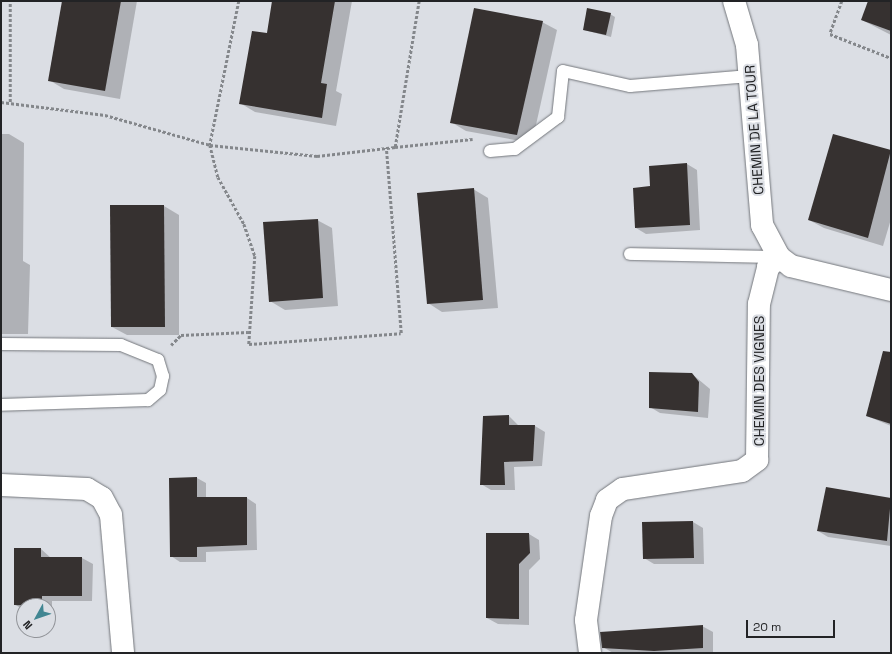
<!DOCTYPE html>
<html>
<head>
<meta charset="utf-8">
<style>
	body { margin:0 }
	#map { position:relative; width:892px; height:654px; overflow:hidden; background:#dbdee4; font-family:"Space Grotesk",sans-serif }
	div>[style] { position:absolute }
	.shadow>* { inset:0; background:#0003 }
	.building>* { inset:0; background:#363130 }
	.path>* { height:2.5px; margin-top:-1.25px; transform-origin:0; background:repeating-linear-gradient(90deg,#84878b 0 3px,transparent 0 5px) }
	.roads { filter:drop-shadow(0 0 1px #73767b) drop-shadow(0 0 1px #73767b) }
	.service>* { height:12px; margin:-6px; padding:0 6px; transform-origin:6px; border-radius:6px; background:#fff }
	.minor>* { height:22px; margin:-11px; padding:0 11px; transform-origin:11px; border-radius:11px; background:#fff }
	span { translate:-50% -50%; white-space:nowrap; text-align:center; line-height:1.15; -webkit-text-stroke:4px #dbdee4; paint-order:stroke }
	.street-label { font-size:14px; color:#222325 }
	.frame { position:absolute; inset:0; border:2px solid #222325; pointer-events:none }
	.north { position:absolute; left:16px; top:598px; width:40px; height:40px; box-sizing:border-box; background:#dbdee4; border:1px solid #919398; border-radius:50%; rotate:230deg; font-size:11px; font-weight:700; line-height:16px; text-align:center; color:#222325 }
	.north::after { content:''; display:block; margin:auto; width:14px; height:18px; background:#418692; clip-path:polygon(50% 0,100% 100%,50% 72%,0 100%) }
	.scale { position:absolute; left:746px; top:620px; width:89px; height:18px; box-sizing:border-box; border:2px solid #222325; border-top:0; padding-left:5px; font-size:12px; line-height:14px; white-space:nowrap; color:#222325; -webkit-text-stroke:3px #dbdee4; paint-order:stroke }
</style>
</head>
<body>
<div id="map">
	<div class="shadow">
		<i style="clip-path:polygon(63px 1px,137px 1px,120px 99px,64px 89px,49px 80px)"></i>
		<i style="clip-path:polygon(273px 1px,352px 1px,336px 91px,342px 94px,336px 126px,255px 112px,240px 103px,267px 35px)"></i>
		<i style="clip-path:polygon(869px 1px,891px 1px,891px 35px,862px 20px)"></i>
		<i style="clip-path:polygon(610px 14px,615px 17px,611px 37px,584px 30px)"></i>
		<i style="clip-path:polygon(542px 22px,557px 30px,532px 143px,466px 131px,451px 122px)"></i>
		<i style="clip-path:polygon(1px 134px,9px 134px,24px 143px,23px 261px,30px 265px,28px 334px,1px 334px)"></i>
		<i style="clip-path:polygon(833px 135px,891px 151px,891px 219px,883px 246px,824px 228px,809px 220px)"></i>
		<i style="clip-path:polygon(687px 164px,697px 170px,700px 230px,646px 234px,636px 228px,651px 187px,650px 167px)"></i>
		<i style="clip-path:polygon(473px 189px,488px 198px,498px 308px,442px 312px,428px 303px)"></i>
		<i style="clip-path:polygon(164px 206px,179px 215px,179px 335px,127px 335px,112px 327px)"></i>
		<i style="clip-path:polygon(317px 220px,332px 228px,338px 306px,285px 310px,270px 301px)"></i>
		<i style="clip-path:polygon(692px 374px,710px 389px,708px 418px,660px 413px,650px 407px)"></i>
		<i style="clip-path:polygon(891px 390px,891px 426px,867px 416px)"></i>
		<i style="clip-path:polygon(509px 416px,519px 426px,535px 426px,545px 432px,542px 466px,514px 467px,515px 490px,491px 490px,481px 484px,484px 417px)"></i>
		<i style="clip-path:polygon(197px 478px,206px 483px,206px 498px,247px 498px,256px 504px,257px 550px,206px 552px,206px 562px,180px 562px,171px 556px)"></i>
		<i style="clip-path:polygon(827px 488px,891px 499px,891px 546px,828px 537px,818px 531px)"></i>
		<i style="clip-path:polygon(693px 522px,703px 528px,704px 564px,654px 564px,644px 558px)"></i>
		<i style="clip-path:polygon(487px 534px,529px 534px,539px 540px,540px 559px,529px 570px,529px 625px,498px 624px,487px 618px)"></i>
		<i style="clip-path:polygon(15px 549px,41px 549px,51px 558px,82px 558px,93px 564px,92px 601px,52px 601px,52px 611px,48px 611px,48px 606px,24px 606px,24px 610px,14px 604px)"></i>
		<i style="clip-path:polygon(702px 626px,713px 632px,713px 653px,613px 653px,603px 647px)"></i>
	</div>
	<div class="building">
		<i style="clip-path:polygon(62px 1px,121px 1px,105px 91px,48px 81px)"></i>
		<i style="clip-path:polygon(272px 1px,335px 1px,321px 83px,327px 84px,322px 118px,239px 104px,252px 31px,267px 33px)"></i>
		<i style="clip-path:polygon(868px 1px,891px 1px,891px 31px,861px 20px)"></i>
		<i style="clip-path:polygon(474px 8px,543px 21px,517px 135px,450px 123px)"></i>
		<i style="clip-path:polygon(587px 8px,611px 13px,606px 35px,583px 30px)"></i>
		<i style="clip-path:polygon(833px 134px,891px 150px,868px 238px,808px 220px)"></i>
		<i style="clip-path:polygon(687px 163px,690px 225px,635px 228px,633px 188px,650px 186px,649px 166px)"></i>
		<i style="clip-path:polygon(474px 188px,483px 300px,427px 304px,417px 193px)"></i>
		<i style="clip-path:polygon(110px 205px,164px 205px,165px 327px,111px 327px)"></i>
		<i style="clip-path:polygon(318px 219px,323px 298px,269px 302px,263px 222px)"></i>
		<i style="clip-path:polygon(883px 351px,891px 352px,891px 424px,866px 416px)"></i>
		<i style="clip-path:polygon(649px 372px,692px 373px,699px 382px,698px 412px,649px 408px)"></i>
		<i style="clip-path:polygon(509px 415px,509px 425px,535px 425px,533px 461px,504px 462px,505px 485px,480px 485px,483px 416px)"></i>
		<i style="clip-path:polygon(197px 477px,197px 497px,247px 497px,247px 545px,197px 547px,197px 557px,170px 557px,169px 478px)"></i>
		<i style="clip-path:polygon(826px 487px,891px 498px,887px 541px,817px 531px)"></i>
		<i style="clip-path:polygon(693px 521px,694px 558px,643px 559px,642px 522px)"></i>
		<i style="clip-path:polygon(486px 533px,529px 533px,530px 553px,519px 564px,519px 619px,486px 618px)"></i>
		<i style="clip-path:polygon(14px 548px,41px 548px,41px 557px,82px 557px,82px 596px,42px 596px,42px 606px,14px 605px)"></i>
		<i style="clip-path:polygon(703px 625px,703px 648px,654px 651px,602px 648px,600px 632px)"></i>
	</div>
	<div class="path">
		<i style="left:239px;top:1px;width:147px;rotate:101.4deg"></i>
		<i style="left:210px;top:145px;width:33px;rotate:76deg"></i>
		<i style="left:218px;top:177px;width:54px;rotate:61deg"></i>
		<i style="left:244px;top:224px;width:34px;rotate:71deg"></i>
		<i style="left:255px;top:256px;width:88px;rotate:93.9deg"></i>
		<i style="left:249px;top:344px;width:152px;rotate:-4.1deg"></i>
		<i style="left:401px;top:333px;width:186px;rotate:-94.6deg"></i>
		<i style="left:842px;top:1px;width:35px;rotate:110deg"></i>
		<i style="left:830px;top:34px;width:66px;rotate:21.5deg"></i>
		<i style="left:1px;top:102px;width:105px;rotate:7.1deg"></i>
		<i style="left:105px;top:115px;width:109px;rotate:15.9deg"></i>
		<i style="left:210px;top:145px;width:108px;rotate:5.9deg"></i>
		<i style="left:317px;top:156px;width:79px;rotate:-6.6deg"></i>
		<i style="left:395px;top:147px;width:148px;rotate:-80.7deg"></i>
		<i style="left:10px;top:102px;width:101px;rotate:-90deg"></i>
		<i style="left:395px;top:147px;width:78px;rotate:-5.9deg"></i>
		<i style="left:171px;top:345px;width:14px;rotate:-45deg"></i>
		<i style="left:181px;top:335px;width:67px;rotate:-2.6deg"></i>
	</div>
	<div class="roads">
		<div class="service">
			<i style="left:490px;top:151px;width:25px;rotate:-5deg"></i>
			<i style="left:515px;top:149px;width:54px;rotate:-36.7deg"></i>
			<i style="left:558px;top:117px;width:46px;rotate:-83.8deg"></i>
			<i style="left:563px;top:71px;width:69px;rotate:12.6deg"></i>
			<i style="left:630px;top:86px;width:120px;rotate:-4.8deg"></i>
			<i style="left:630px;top:254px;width:149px;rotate:1.2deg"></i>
			<i style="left:1px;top:344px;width:120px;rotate:0.5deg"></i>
			<i style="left:121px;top:345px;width:40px;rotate:22deg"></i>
			<i style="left:158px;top:360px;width:17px;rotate:73deg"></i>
			<i style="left:163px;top:376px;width:14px;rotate:102deg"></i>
			<i style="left:160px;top:390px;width:16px;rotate:140deg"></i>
			<i style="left:148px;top:400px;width:147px;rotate:178.1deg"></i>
		</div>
		<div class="minor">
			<i style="left:734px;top:1px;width:46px;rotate:73.5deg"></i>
			<i style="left:747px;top:45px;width:181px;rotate:85.2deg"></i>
			<i style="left:762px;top:225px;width:36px;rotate:62deg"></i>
			<i style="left:1px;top:485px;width:86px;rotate:2.7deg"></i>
			<i style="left:87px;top:489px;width:17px;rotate:31deg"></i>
			<i style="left:102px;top:498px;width:19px;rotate:62deg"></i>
			<i style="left:111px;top:515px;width:139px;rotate:85deg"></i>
			<i style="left:590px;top:653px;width:33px;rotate:-97deg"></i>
			<i style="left:586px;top:620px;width:105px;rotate:-81.8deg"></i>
			<i style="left:601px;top:516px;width:17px;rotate:-69deg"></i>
			<i style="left:607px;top:500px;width:19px;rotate:-35deg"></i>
			<i style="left:623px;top:489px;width:120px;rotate:-8.6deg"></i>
			<i style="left:742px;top:471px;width:19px;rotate:-36deg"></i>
			<i style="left:757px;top:460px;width:156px;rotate:-89.3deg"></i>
			<i style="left:759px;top:304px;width:38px;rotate:-76deg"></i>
			<i style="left:768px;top:267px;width:15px;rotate:-42deg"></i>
			<i style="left:779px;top:257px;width:15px;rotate:37deg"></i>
			<i style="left:791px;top:266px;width:103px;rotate:13.5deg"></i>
		</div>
	</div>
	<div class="street-label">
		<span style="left:754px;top:130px;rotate:-94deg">CHEMIN DE LA TOUR</span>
		<span style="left:759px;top:381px;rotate:-90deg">CHEMIN DES VIGNES</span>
	</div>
	<div class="frame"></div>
	<div class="north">N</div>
	<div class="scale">20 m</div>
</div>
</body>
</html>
